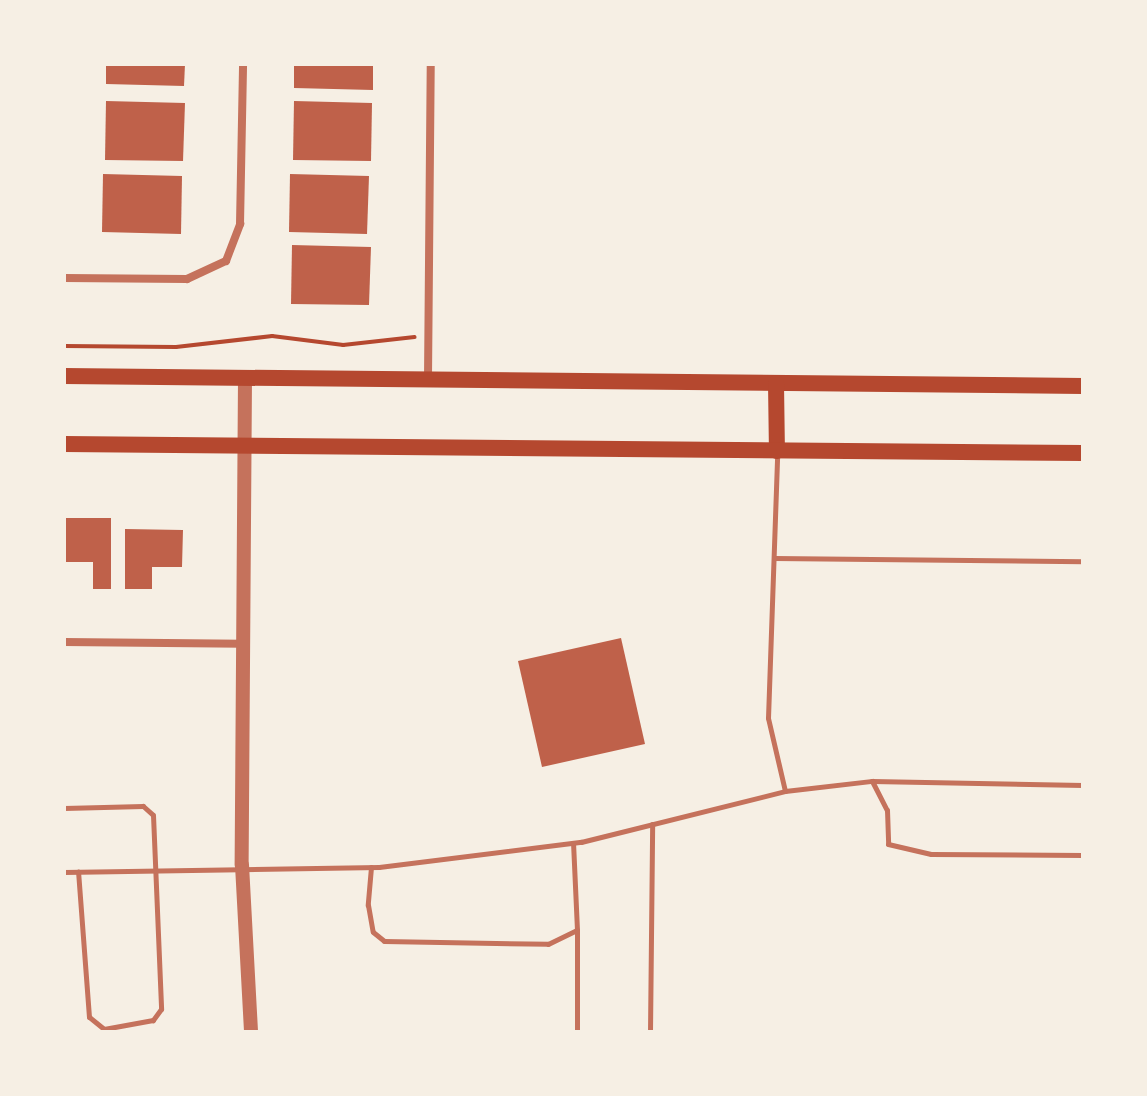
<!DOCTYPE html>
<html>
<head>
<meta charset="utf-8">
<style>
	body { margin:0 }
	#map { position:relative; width:1147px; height:1096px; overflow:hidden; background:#f6efe4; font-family:"Golos Text",sans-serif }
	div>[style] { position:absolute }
	.building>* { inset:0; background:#bf614a }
	.path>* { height:4px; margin:-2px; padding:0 2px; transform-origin:2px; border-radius:2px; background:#b5482f }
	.service>* { height:5px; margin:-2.5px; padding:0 2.5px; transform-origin:2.5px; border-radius:2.5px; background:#c5725c }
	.minor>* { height:8px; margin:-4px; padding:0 4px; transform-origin:4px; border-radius:4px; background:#c5725c }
	.tertiary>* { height:14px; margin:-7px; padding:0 7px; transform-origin:7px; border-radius:7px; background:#c5725c }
	.secondary>* { height:16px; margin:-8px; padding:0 8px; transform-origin:8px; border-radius:8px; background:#b5482f }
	span { translate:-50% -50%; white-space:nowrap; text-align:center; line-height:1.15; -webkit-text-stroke:7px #f6efe4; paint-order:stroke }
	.frame { position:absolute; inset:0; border:66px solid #f6efe4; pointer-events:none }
</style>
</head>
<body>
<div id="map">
	<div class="building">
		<i style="clip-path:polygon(106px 64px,185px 64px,184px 86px,106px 84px)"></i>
		<i style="clip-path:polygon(294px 64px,373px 64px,373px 90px,294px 88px)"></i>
		<i style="clip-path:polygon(106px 101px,185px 103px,183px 161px,105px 160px)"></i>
		<i style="clip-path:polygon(294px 101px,372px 103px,371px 161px,293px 160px)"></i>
		<i style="clip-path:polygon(103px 174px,182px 176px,181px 234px,102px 232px)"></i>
		<i style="clip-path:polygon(290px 174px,369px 176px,367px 234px,289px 232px)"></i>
		<i style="clip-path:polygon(292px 245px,371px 247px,369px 305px,291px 304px)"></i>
		<i style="clip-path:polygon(64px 518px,111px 518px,111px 589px,93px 589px,93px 562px,64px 562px)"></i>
		<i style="clip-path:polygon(125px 529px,183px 530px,182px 567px,152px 567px,152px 589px,125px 589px)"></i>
		<i style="clip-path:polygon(621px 638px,645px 744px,542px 767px,518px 661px)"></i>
	</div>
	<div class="path">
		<i style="left:64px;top:346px;width:112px;rotate:0.5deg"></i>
		<i style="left:176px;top:347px;width:97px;rotate:-6.5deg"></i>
		<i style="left:272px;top:336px;width:72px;rotate:7.2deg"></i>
		<i style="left:343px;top:345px;width:72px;rotate:-6.3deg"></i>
	</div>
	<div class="service">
		<i style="left:774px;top:558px;width:309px;rotate:0.6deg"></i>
		<i style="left:872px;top:781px;width:211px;rotate:1.1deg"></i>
		<i style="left:785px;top:791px;width:88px;rotate:-6.6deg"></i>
		<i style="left:872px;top:781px;width:33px;rotate:63deg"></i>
		<i style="left:887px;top:810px;width:34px;rotate:88deg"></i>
		<i style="left:888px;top:844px;width:44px;rotate:13.1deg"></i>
		<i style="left:931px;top:854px;width:152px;rotate:0.4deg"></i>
		<i style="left:64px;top:808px;width:79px;rotate:-1.5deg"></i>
		<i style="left:143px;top:806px;width:13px;rotate:42deg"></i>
		<i style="left:153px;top:815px;width:194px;rotate:87.6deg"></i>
		<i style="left:161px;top:1009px;width:14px;rotate:126deg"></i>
		<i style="left:153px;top:1020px;width:50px;rotate:169.6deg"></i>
		<i style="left:104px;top:1029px;width:19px;rotate:-141deg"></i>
		<i style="left:89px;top:1017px;width:146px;rotate:-94.3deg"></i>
		<i style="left:371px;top:867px;width:38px;rotate:95deg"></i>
		<i style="left:368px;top:905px;width:27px;rotate:80deg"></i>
		<i style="left:373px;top:932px;width:14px;rotate:39deg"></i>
		<i style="left:384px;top:941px;width:164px;rotate:1deg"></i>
		<i style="left:548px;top:944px;width:32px;rotate:-26deg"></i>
		<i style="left:577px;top:930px;width:87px;rotate:-92.6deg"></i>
		<i style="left:64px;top:872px;width:315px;rotate:-0.9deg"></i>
		<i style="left:379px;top:867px;width:204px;rotate:-7.1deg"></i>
		<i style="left:581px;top:842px;width:210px;rotate:-14deg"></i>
		<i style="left:785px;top:791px;width:75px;rotate:-103.1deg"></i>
		<i style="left:768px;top:718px;width:262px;rotate:-88deg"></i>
		<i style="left:577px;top:930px;width:102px;rotate:90deg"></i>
		<i style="left:650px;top:1032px;width:208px;rotate:-89.4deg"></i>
	</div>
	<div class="minor">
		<i style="left:64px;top:278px;width:123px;rotate:0.5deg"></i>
		<i style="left:187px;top:279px;width:43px;rotate:-24.8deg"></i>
		<i style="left:226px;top:261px;width:40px;rotate:-69deg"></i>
		<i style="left:240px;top:224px;width:160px;rotate:-88.9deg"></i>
		<i style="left:428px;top:378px;width:314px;rotate:-89.5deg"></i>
		<i style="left:64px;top:642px;width:178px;rotate:0.6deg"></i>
	</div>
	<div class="tertiary">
		<i style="left:245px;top:378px;width:487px;rotate:90.4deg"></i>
		<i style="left:242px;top:865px;width:167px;rotate:86.9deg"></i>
	</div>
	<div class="secondary">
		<i style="left:64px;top:376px;width:1019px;rotate:0.56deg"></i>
		<i style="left:776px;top:383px;width:68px;rotate:89.2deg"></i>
		<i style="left:64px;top:444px;width:1019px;rotate:0.51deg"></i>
	</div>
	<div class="frame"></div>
</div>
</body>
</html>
